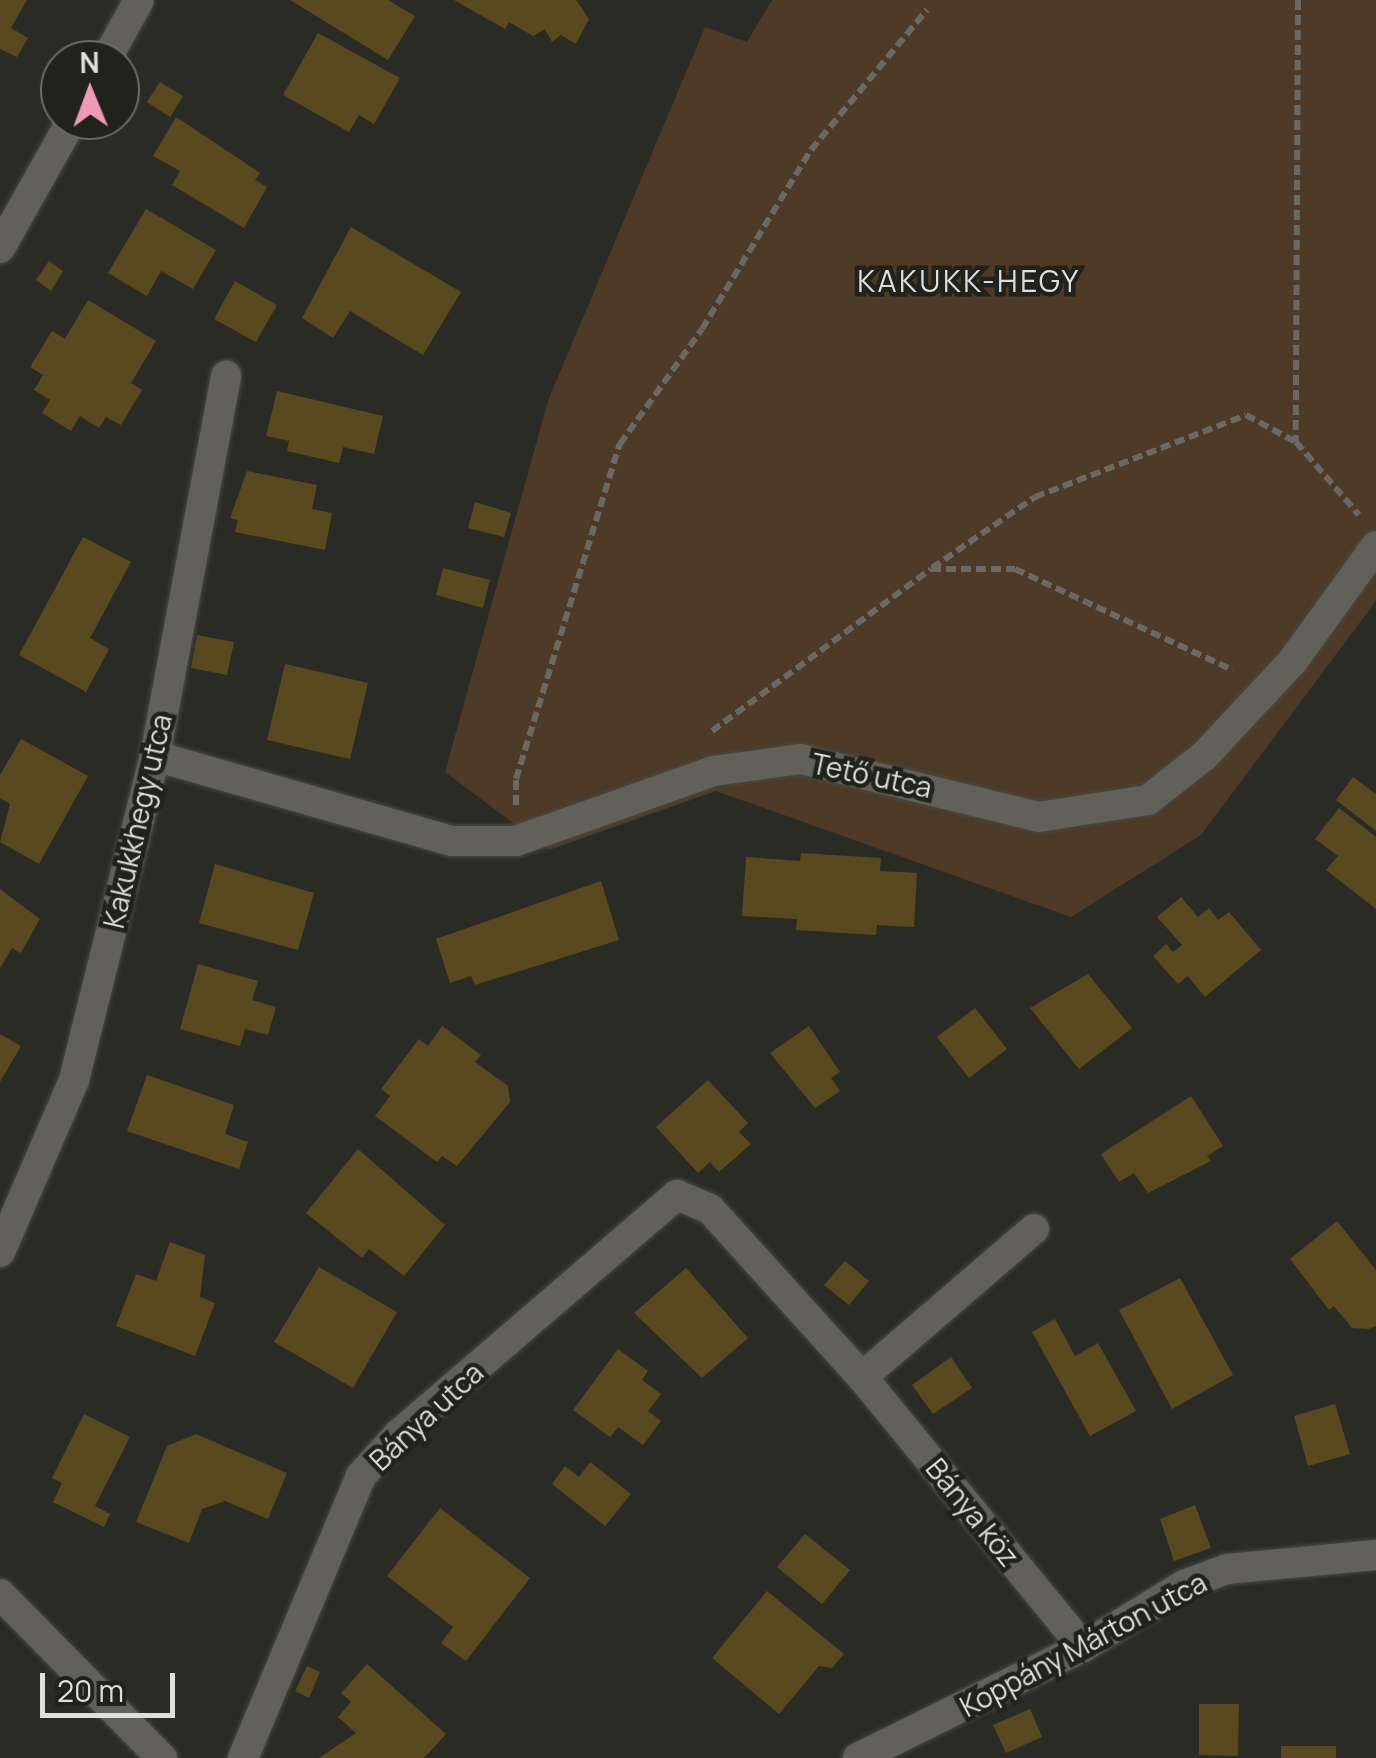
<!DOCTYPE html>
<html>
<head>
<meta charset="utf-8">
<style>
	body { margin:0 }
	#map { position:relative; width:1376px; height:1758px; overflow:hidden; background:#2b2b25; font-family:Manrope,sans-serif }
	div>[style] { position:absolute }
	.green>* { inset:0; background:#4d3a27 }
	.building>* { inset:0; background:#594921 }
	.path>* { height:6px; margin-top:-3px; transform-origin:0; background:repeating-linear-gradient(90deg,#6a6a65 0 10px,transparent 0 15px) }
	.roads { filter:drop-shadow(0 0 2px #484943) drop-shadow(0 0 2px #484943) }
	.minor>* { height:30px; margin:-15px; padding:0 15px; transform-origin:15px; border-radius:15px; background:#61615a }
	span { translate:-50% -50%; white-space:nowrap; text-align:center; line-height:1.15; -webkit-text-stroke:9px #21221b; paint-order:stroke }
	.street-label { font-size:28px; color:#dededa }
	.neighbourhood-label { font-size:30px; color:#dededa; letter-spacing:2.5px }
	.north { position:absolute; left:40px; top:40px; width:100px; height:100px; box-sizing:border-box; background:#21221b; border:2px solid #6d6d67; border-radius:50%; rotate:359deg; font-size:28px; font-weight:700; line-height:40px; text-align:center; color:#dededa }
	.north::after { content:''; display:block; margin:auto; width:35px; height:45px; background:#ef9ab9; clip-path:polygon(50% 0,100% 100%,50% 72%,0 100%) }
	.scale { position:absolute; left:40px; top:1673px; width:135px; height:45px; box-sizing:border-box; border:5px solid #dededa; border-top:0; padding-left:12px; font-size:30px; line-height:35px; white-space:nowrap; color:#dededa; -webkit-text-stroke:8px #21221b; paint-order:stroke }
</style>
</head>
<body>
<div id="map">
	<div class="green">
		<i style="clip-path:polygon(772px 0,1376px 0,1376px 601px,1201px 835px,1071px 917px,716px 791px,549px 850px,445px 772px,548px 401px,705px 27px,747px 42px)"></i>
	</div>
	<div class="building">
		<i style="clip-path:polygon(0 0,27px 0,11px 28px,28px 38px,17px 57px,0 49px)"></i>
		<i style="clip-path:polygon(290px 0,388px 0,415px 16px,388px 60px)"></i>
		<i style="clip-path:polygon(454px 0,576px 0,589px 19px,576px 44px,561px 35px,552px 42px,545px 29px,533px 36px,509px 22px,505px 29px)"></i>
		<i style="clip-path:polygon(318px 33px,400px 78px,374px 124px,359px 115px,349px 132px,283px 95px)"></i>
		<i style="clip-path:polygon(160px 82px,183px 96px,170px 117px,147px 102px)"></i>
		<i style="clip-path:polygon(176px 117px,260px 173px,255px 180px,267px 187px,244px 228px,172px 185px,180px 171px,153px 156px)"></i>
		<i style="clip-path:polygon(146px 209px,216px 250px,193px 289px,161px 271px,147px 296px,108px 273px)"></i>
		<i style="clip-path:polygon(351px 227px,461px 292px,423px 355px,350px 311px,333px 338px,302px 318px)"></i>
		<i style="clip-path:polygon(49px 261px,63px 271px,51px 291px,36px 280px)"></i>
		<i style="clip-path:polygon(235px 281px,277px 305px,256px 342px,214px 319px)"></i>
		<i style="clip-path:polygon(88px 300px,156px 341px,131px 383px,142px 390px,121px 425px,106px 417px,99px 428px,80px 416px,71px 431px,42px 413px,50px 400px,34px 390px,43px 375px,30px 367px,52px 331px,65px 339px)"></i>
		<i style="clip-path:polygon(277px 391px,383px 416px,374px 454px,343px 447px,339px 463px,287px 451px,289px 441px,266px 436px)"></i>
		<i style="clip-path:polygon(247px 471px,317px 485px,312px 509px,332px 513px,325px 550px,235px 532px,238px 520px,230px 518px)"></i>
		<i style="clip-path:polygon(475px 502px,511px 513px,504px 537px,468px 528px)"></i>
		<i style="clip-path:polygon(83px 537px,131px 562px,90px 638px,109px 649px,86px 692px,19px 655px)"></i>
		<i style="clip-path:polygon(443px 568px,490px 580px,483px 608px,436px 595px)"></i>
		<i style="clip-path:polygon(197px 635px,234px 642px,227px 675px,191px 668px)"></i>
		<i style="clip-path:polygon(285px 664px,368px 683px,350px 759px,267px 740px)"></i>
		<i style="clip-path:polygon(21px 739px,88px 776px,39px 864px,0 842px,10px 804px,0 798px,0 775px)"></i>
		<i style="clip-path:polygon(1353px 777px,1376px 794px,1376px 831px,1336px 800px)"></i>
		<i style="clip-path:polygon(1339px 808px,1376px 837px,1376px 909px,1326px 870px,1338px 856px,1315px 839px)"></i>
		<i style="clip-path:polygon(801px 853px,881px 858px,880px 871px,917px 873px,914px 927px,877px 925px,876px 935px,796px 930px,797px 919px,742px 916px,746px 857px,800px 861px)"></i>
		<i style="clip-path:polygon(215px 864px,314px 893px,298px 950px,199px 923px)"></i>
		<i style="clip-path:polygon(601px 881px,619px 940px,475px 985px,471px 976px,450px 983px,436px 939px)"></i>
		<i style="clip-path:polygon(0 889px,40px 919px,21px 953px,12px 948px,0 968px)"></i>
		<i style="clip-path:polygon(1181px 897px,1198px 917px,1209px 908px,1218px 920px,1229px 912px,1261px 950px,1205px 997px,1188px 976px,1178px 984px,1153px 956px,1166px 944px,1173px 952px,1182px 945px,1157px 917px)"></i>
		<i style="clip-path:polygon(198px 964px,258px 981px,252px 1000px,276px 1007px,268px 1035px,245px 1029px,240px 1046px,180px 1029px)"></i>
		<i style="clip-path:polygon(1088px 974px,1132px 1028px,1079px 1069px,1030px 1008px)"></i>
		<i style="clip-path:polygon(975px 1008px,1007px 1049px,969px 1078px,937px 1037px)"></i>
		<i style="clip-path:polygon(442px 1026px,481px 1055px,475px 1062px,508px 1086px,510px 1102px,457px 1166px,442px 1156px,437px 1162px,375px 1116px,390px 1096px,381px 1089px,419px 1039px,428px 1046px)"></i>
		<i style="clip-path:polygon(809px 1026px,840px 1072px,831px 1078px,840px 1091px,815px 1108px,770px 1053px)"></i>
		<i style="clip-path:polygon(0 1034px,21px 1046px,0 1082px)"></i>
		<i style="clip-path:polygon(147px 1075px,234px 1105px,225px 1134px,248px 1142px,239px 1169px,127px 1131px)"></i>
		<i style="clip-path:polygon(708px 1080px,748px 1123px,739px 1132px,751px 1144px,719px 1172px,710px 1162px,698px 1173px,656px 1127px)"></i>
		<i style="clip-path:polygon(1191px 1096px,1223px 1146px,1207px 1156px,1211px 1161px,1148px 1193px,1134px 1173px,1119px 1182px,1101px 1154px)"></i>
		<i style="clip-path:polygon(358px 1149px,445px 1225px,404px 1276px,369px 1249px,362px 1258px,306px 1213px)"></i>
		<i style="clip-path:polygon(1337px 1221px,1376px 1270px,1376px 1326px,1368px 1329px,1352px 1328px,1334px 1306px,1329px 1310px,1290px 1259px)"></i>
		<i style="clip-path:polygon(170px 1242px,205px 1255px,200px 1297px,215px 1303px,195px 1356px,116px 1326px,136px 1274px,156px 1281px)"></i>
		<i style="clip-path:polygon(845px 1261px,869px 1281px,849px 1305px,824px 1285px)"></i>
		<i style="clip-path:polygon(319px 1267px,397px 1312px,353px 1388px,274px 1342px)"></i>
		<i style="clip-path:polygon(686px 1268px,748px 1338px,702px 1378px,634px 1313px)"></i>
		<i style="clip-path:polygon(1180px 1278px,1233px 1375px,1172px 1409px,1119px 1310px)"></i>
		<i style="clip-path:polygon(1055px 1319px,1075px 1356px,1098px 1343px,1136px 1411px,1090px 1436px,1032px 1332px)"></i>
		<i style="clip-path:polygon(618px 1349px,648px 1371px,642px 1380px,661px 1394px,648px 1411px,661px 1421px,643px 1445px,618px 1427px,610px 1437px,573px 1410px)"></i>
		<i style="clip-path:polygon(951px 1357px,972px 1388px,933px 1414px,912px 1385px)"></i>
		<i style="clip-path:polygon(1335px 1404px,1350px 1454px,1308px 1466px,1294px 1416px)"></i>
		<i style="clip-path:polygon(84px 1414px,130px 1437px,95px 1506px,110px 1514px,104px 1527px,53px 1502px,62px 1483px,52px 1478px)"></i>
		<i style="clip-path:polygon(196px 1434px,287px 1473px,268px 1519px,225px 1501px,202px 1509px,189px 1543px,136px 1522px,167px 1446px)"></i>
		<i style="clip-path:polygon(590px 1462px,631px 1494px,605px 1526px,552px 1484px,565px 1466px,579px 1477px)"></i>
		<i style="clip-path:polygon(1195px 1505px,1211px 1548px,1174px 1561px,1160px 1519px)"></i>
		<i style="clip-path:polygon(440px 1508px,530px 1578px,466px 1661px,441px 1643px,453px 1627px,387px 1576px)"></i>
		<i style="clip-path:polygon(805px 1534px,850px 1570px,822px 1604px,777px 1567px)"></i>
		<i style="clip-path:polygon(767px 1591px,844px 1654px,832px 1668px,819px 1666px,779px 1714px,712px 1658px)"></i>
		<i style="clip-path:polygon(367px 1664px,446px 1734px,424px 1758px,319px 1758px,356px 1733px,338px 1717px,351px 1702px,341px 1693px)"></i>
		<i style="clip-path:polygon(307px 1666px,320px 1672px,309px 1698px,295px 1691px)"></i>
		<i style="clip-path:polygon(1199px 1704px,1239px 1704px,1238px 1756px,1199px 1755px)"></i>
		<i style="clip-path:polygon(1030px 1709px,1042px 1737px,1006px 1753px,993px 1725px)"></i>
		<i style="clip-path:polygon(1281px 1746px,1336px 1746px,1336px 1758px,1281px 1758px)"></i>
	</div>
	<div class="path">
		<i style="left:1298px;top:0;width:442px;rotate:90.3deg"></i>
		<i style="left:1296px;top:442px;width:96px;rotate:49.2deg"></i>
		<i style="left:932px;top:568px;width:125px;rotate:-34.6deg"></i>
		<i style="left:1035px;top:497px;width:226px;rotate:-21.2deg"></i>
		<i style="left:1246px;top:415px;width:57px;rotate:28.4deg"></i>
		<i style="left:712px;top:731px;width:272px;rotate:-36.5deg"></i>
		<i style="left:931px;top:569px;width:84px"></i>
		<i style="left:1015px;top:569px;width:240px;rotate:24.9deg"></i>
		<i style="left:516px;top:805px;width:26px;rotate:-90deg"></i>
		<i style="left:516px;top:779px;width:351px;rotate:-72.8deg"></i>
		<i style="left:620px;top:444px;width:141px;rotate:-54.5deg"></i>
		<i style="left:702px;top:329px;width:210px;rotate:-58.7deg"></i>
		<i style="left:811px;top:150px;width:182px;rotate:-50.4deg"></i>
	</div>
	<div class="roads">
		<div class="minor">
			<i style="left:106px;top:60px;width:68px;rotate:-61.2deg"></i>
			<i style="left:0;top:248px;width:147px;rotate:-60.6deg"></i>
			<i style="left:155px;top:756px;width:308px;rotate:16deg"></i>
			<i style="left:451px;top:841px;width:65px"></i>
			<i style="left:516px;top:841px;width:210px;rotate:-19.5deg"></i>
			<i style="left:714px;top:771px;width:88px;rotate:-7.9deg"></i>
			<i style="left:801px;top:759px;width:245px;rotate:13.7deg"></i>
			<i style="left:1039px;top:817px;width:110px;rotate:-8.9deg"></i>
			<i style="left:1148px;top:800px;width:71px;rotate:-38.2deg"></i>
			<i style="left:1204px;top:756px;width:129px;rotate:-46.9deg"></i>
			<i style="left:1292px;top:662px;width:143px;rotate:-54.1deg"></i>
			<i style="left:0;top:1252px;width:187px;rotate:-66.7deg"></i>
			<i style="left:74px;top:1080px;width:334px;rotate:-76deg"></i>
			<i style="left:155px;top:756px;width:387px;rotate:-79.4deg"></i>
			<i style="left:862px;top:1377px;width:227px;rotate:-40.7deg"></i>
			<i style="left:0;top:1594px;width:231px;rotate:45.4deg"></i>
			<i style="left:243px;top:1758px;width:306px;rotate:-67.3deg"></i>
			<i style="left:361px;top:1476px;width:57px;rotate:-47.9deg"></i>
			<i style="left:399px;top:1434px;width:367px;rotate:-40.7deg"></i>
			<i style="left:677px;top:1195px;width:36px;rotate:23deg"></i>
			<i style="left:710px;top:1209px;width:227px;rotate:47.9deg"></i>
			<i style="left:862px;top:1377px;width:349px;rotate:50.7deg"></i>
			<i style="left:858px;top:1758px;width:251px;rotate:-26.3deg"></i>
			<i style="left:1083px;top:1647px;width:119px;rotate:-31.5deg"></i>
			<i style="left:1184px;top:1585px;width:46px;rotate:-20.4deg"></i>
			<i style="left:1227px;top:1569px;width:150px;rotate:-5.4deg"></i>
		</div>
	</div>
	<div class="street-label">
		<span style="left:872px;top:775px;rotate:12deg">Tető utca</span>
		<span style="left:137px;top:821px;rotate:-77deg">Kakukkhegy utca</span>
		<span style="left:426px;top:1416px;rotate:-43deg">Bánya utca</span>
		<span style="left:973px;top:1512px;rotate:51deg">Bánya köz</span>
		<span style="left:1083px;top:1644px;rotate:-28deg">Koppány Márton utca</span>
	</div>
	<div class="neighbourhood-label">
		<span style="left:969px;top:281px">KAKUKK-HEGY</span>
	</div>
	<div class="north">N</div>
	<div class="scale">20 m</div>
</div>
</body>
</html>
